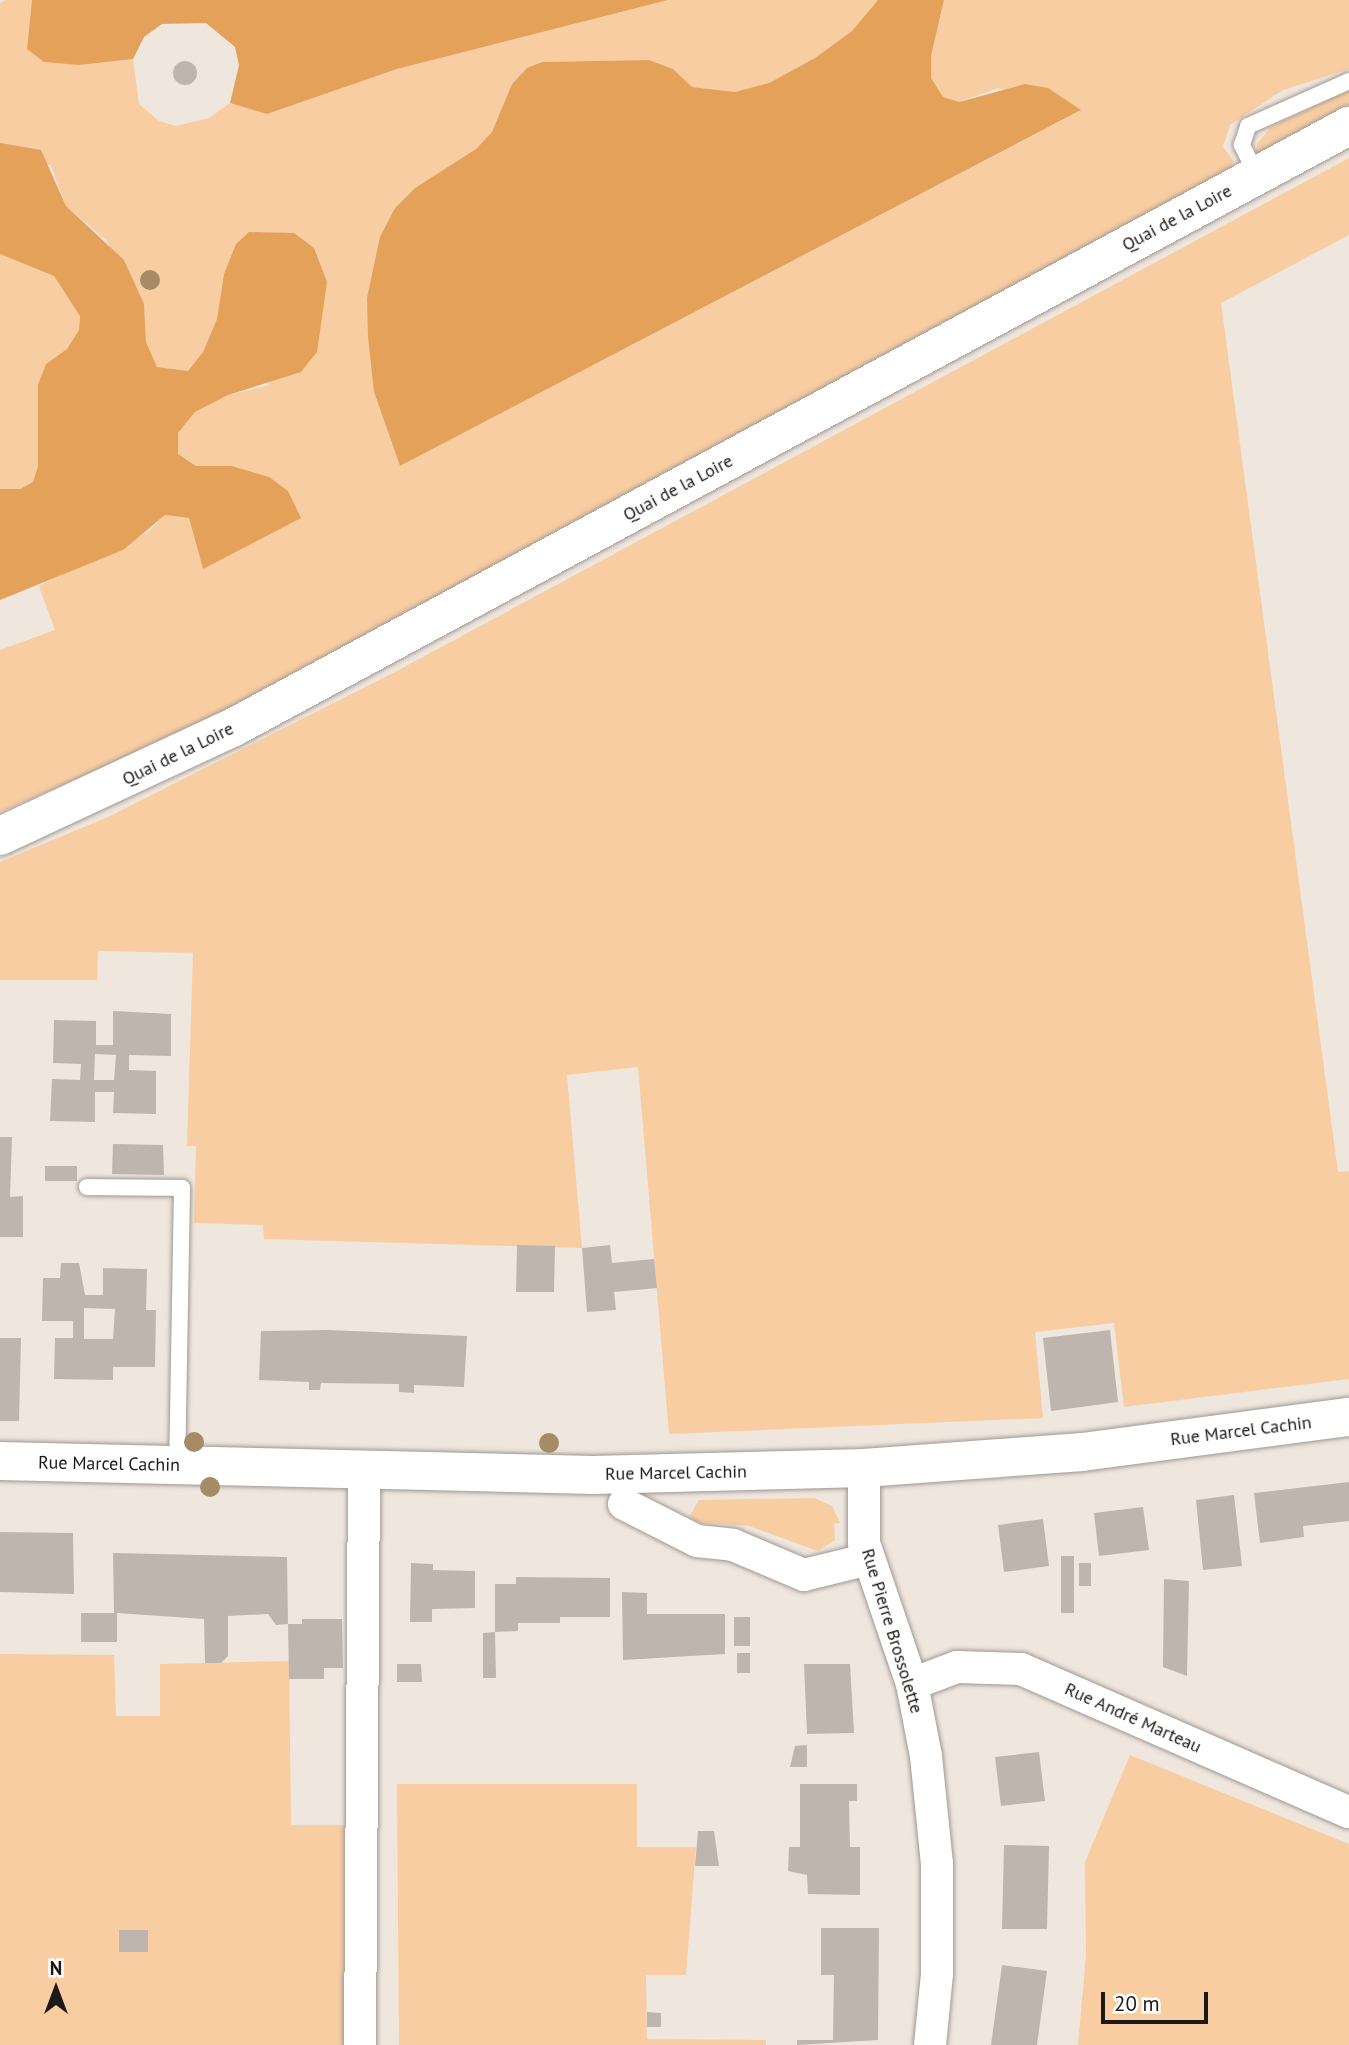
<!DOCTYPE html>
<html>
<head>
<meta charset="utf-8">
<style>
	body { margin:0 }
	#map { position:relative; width:1349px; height:2045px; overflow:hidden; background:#efe6de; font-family:"PT Sans",sans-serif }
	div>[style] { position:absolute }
	.green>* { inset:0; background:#f8cda2 }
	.forest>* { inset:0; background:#e3a15a }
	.building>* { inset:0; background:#beb6ae }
	.round { border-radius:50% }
	.roads { filter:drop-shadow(0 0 2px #a09891) drop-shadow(0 0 2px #a09891) }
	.service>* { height:16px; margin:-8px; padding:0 8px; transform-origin:8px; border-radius:8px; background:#fff }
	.minor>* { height:32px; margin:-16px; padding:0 16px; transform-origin:16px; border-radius:16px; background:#fff }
	.tertiary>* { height:38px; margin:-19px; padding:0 19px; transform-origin:19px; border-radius:19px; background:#fff }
	.secondary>* { height:38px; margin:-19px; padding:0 19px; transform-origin:19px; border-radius:19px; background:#fff }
	.trees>* { width:20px; height:20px; margin:-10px; border-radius:50%; background:#a68b67 }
	span { translate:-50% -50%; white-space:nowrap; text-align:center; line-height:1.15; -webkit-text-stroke:5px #fff; paint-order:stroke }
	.street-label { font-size:18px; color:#1c1917 }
	.north { position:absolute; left:21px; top:1954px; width:70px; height:70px; -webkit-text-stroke:5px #fff; paint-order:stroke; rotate:0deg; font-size:19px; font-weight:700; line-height:28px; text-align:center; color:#1c1917 }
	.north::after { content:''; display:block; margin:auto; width:24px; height:32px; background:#1c1917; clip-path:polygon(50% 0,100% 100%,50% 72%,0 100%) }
	.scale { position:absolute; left:1101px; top:1992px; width:107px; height:32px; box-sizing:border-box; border:4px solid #1c1917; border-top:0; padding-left:9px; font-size:21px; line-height:24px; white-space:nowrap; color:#1c1917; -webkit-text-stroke:5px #fff; paint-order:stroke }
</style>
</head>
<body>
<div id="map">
	<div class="green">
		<i style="clip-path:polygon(6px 0,32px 0,27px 49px,79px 65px,133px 59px,139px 104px,159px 121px,176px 126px,209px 118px,230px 103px,267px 114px,397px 69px,668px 0,878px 0,852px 31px,815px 58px,769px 83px,735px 92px,692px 87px,673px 69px,649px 60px,542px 62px,527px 68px,512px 84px,492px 132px,476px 149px,415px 188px,395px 208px,367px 298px,374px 392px,400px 466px,1080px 111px,998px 88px,959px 102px,942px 97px,931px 78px,931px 56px,944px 0,1349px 0,1349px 69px,1283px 90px,1230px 125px,1223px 147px,1233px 160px,1231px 171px,290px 676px,169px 739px,0 812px,0 650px,55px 630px,39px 586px,148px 532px,165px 515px,189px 518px,203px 569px,232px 466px,196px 466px,178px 454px,178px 433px,195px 412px,228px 395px,269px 385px,224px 274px,217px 319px,203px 352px,188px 371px,157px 367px,146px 342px,144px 304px,107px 241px,66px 206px,51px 166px,0 143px,0 3px)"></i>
		<i style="clip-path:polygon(1349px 90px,1349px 107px,1256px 154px,1257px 144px,1271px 127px)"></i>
		<i style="clip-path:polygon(1349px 158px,1349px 235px,1221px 303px,1338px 1172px,1349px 1171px,1349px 1379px,1124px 1407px,1114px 1323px,1035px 1332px,1043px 1418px,669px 1434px,638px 1067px,567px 1075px,582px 1248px,264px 1239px,263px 1225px,194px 1223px,196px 1146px,187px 1146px,193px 953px,98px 951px,97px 980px,0 980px,0 862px,108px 817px,395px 672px)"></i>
		<i style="clip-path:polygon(0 254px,54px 276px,80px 315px,79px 330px,67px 349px,46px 364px,38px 384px,38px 466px,33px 482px,20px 489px,0 489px)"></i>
		<i style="clip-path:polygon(814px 1498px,832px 1506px,840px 1523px,834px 1524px,835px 1540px,818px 1551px,749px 1526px,696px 1522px,690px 1516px,699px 1500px)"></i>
		<i style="clip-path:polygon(0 1654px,114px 1655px,116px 1716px,160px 1716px,160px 1664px,289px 1661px,291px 1825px,345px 1825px,347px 2045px,0 2045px)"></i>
		<i style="clip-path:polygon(1130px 1755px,1349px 1844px,1349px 2045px,1078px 2045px,1086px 1955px,1085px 1862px)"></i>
		<i style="clip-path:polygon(397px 1784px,637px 1784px,637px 1847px,696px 1847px,686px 1975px,646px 1975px,647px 2039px,766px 2040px,766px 2045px,399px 2045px)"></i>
	</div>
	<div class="forest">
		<i style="clip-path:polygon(32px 0,668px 0,397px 69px,267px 114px,230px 103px,239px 65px,235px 47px,206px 23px,162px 24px,144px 37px,133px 59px,79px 65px,44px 62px,27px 49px)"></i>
		<i style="clip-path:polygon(878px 0,944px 0,931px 56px,931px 78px,943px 97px,959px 102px,1025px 84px,1048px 88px,1081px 110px,400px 466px,374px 392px,368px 337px,367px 298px,380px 237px,395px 208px,415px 188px,476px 149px,492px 132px,512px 84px,527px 68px,542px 62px,649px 60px,673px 69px,692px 87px,735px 92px,769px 83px,815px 58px,852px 31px)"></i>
		<i style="clip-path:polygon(0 143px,41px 150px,66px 206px,124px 260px,144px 304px,146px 342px,157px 367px,188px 371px,203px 352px,217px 319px,224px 274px,236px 244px,249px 232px,294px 233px,314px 248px,327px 282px,317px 352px,301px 372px,228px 395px,195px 412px,178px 433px,178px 454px,196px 466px,232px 466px,269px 477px,288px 491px,301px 518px,203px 569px,189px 518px,165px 515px,123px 550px,0 600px,0 489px,20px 489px,33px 482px,38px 466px,38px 384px,46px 364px,67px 349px,79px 330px,80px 316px,54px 276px,0 254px)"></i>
	</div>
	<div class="building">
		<i class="round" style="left:173px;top:61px;width:24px;height:24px"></i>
		<i style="clip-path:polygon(evenodd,113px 1011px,171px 1014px,171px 1056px,129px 1055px,129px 1070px,156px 1071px,156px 1114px,113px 1113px,114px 1092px,95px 1092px,95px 1122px,50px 1121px,52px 1079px,80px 1080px,81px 1064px,53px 1063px,54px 1020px,96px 1021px,96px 1045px,113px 1045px,113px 1011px,95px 1054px,116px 1055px,114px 1080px,94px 1080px,95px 1054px)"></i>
		<i style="clip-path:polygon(0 1137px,12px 1137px,10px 1197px,23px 1196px,23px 1237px,0 1237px)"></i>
		<i style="clip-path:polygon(113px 1144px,163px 1145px,164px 1175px,112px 1174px)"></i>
		<i style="clip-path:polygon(45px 1166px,77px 1166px,77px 1181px,45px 1181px)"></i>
		<i style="clip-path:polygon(517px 1245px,555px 1246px,554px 1292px,516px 1292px)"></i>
		<i style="clip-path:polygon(610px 1245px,612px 1263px,654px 1259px,657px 1288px,614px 1292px,616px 1310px,587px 1312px,582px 1248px)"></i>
		<i style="clip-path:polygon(evenodd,61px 1263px,79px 1263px,85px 1295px,103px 1295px,103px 1268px,147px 1269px,146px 1310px,156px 1310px,155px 1367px,113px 1367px,113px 1380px,54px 1379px,55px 1338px,73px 1338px,73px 1321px,42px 1321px,43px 1278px,60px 1278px,61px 1263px,84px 1308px,115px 1309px,113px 1339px,84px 1339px,84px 1308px)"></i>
		<i style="clip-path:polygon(328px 1330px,467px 1336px,464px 1387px,414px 1385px,414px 1393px,399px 1392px,399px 1384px,321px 1383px,320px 1390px,309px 1390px,309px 1382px,259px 1380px,261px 1331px)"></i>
		<i style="clip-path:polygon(1110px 1330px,1118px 1402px,1051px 1411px,1043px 1338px)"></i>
		<i style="clip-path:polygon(0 1338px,21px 1338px,19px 1421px,0 1421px)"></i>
		<i style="clip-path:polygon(1349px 1482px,1349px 1521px,1303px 1526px,1304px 1537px,1260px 1543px,1254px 1493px)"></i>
		<i style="clip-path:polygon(1234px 1495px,1242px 1566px,1203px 1570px,1196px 1500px)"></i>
		<i style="clip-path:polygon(1143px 1507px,1149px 1550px,1099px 1556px,1094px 1513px)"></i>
		<i style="clip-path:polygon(1043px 1519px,1049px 1566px,1004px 1572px,998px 1525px)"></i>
		<i style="clip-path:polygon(0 1532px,73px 1533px,74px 1594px,0 1592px)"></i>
		<i style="clip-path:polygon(113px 1553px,287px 1557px,288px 1624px,276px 1625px,268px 1614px,228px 1616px,228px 1656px,221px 1663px,205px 1663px,204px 1619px,117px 1613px,117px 1642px,81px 1642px,81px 1613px,114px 1613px)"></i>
		<i style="clip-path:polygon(1061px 1556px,1074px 1556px,1074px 1613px,1061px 1613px)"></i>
		<i style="clip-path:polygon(411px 1563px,433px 1564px,433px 1570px,475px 1571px,475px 1608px,432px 1609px,432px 1622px,410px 1622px)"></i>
		<i style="clip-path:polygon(1079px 1563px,1091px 1563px,1091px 1586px,1079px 1586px)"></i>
		<i style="clip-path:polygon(516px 1577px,610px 1578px,610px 1617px,560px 1617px,560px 1623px,518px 1623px,518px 1631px,495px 1632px,495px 1584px,516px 1584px)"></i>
		<i style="clip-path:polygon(1164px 1579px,1189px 1581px,1187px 1676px,1163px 1667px)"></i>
		<i style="clip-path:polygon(622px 1592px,647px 1593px,647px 1614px,725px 1614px,725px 1654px,623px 1660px)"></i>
		<i style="clip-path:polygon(734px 1617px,750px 1617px,750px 1646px,734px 1646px)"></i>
		<i style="clip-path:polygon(302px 1619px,342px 1619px,343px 1668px,324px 1668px,324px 1679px,289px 1679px,288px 1624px,302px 1624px)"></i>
		<i style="clip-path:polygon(495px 1632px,496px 1678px,483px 1678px,483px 1633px)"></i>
		<i style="clip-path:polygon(737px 1653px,750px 1653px,750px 1673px,737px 1673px)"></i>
		<i style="clip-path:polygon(397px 1664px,421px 1664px,422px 1682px,397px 1682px)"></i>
		<i style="clip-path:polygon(804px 1664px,850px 1664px,854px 1733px,807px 1734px)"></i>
		<i style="clip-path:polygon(807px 1745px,807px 1767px,790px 1767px,795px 1746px)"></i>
		<i style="clip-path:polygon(1039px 1752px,1045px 1801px,1001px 1806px,995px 1757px)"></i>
		<i style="clip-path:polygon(800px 1784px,857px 1784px,857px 1801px,849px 1801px,850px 1847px,860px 1847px,860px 1895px,808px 1894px,807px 1875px,788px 1871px,789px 1847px,800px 1847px)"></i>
		<i style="clip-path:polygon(698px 1831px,714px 1831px,719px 1866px,695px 1866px)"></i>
		<i style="clip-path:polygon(1004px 1845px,1049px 1846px,1047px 1929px,1002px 1929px)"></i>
		<i style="clip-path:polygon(821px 1928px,879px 1928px,878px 2040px,797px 2045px,797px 2040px,833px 2040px,834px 1975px,821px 1975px)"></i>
		<i style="clip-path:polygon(119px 1930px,148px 1930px,148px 1952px,119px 1952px)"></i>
		<i style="clip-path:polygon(1002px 1965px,1047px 1971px,1037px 2045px,991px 2045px)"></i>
		<i style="clip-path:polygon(647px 2012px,661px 2013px,661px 2027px,647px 2027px)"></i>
	</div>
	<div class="roads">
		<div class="service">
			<i style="left:1257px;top:175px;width:34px;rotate:-117deg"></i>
			<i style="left:1242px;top:145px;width:20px;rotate:-72deg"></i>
			<i style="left:1248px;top:126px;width:111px;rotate:-24deg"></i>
			<i style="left:87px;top:1187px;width:95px;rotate:0.6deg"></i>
			<i style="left:182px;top:1188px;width:277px;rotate:91deg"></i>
		</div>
		<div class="minor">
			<i style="left:864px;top:1468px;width:75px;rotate:90deg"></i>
			<i style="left:864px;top:1543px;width:149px;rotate:71.2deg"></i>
			<i style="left:912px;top:1684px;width:73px;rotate:79deg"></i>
			<i style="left:926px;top:1756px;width:109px;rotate:84.2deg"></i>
			<i style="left:937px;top:1864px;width:110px;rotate:90deg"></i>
			<i style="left:937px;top:1974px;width:71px;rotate:95.6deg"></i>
			<i style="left:624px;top:1504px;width:82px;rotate:26.9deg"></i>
			<i style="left:697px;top:1541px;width:36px;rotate:6deg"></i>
			<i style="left:733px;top:1545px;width:77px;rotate:22.9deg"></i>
			<i style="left:804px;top:1575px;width:67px;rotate:-13.8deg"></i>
			<i style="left:912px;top:1684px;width:48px;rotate:-20.7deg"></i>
			<i style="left:957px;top:1667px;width:64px;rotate:1.8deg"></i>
			<i style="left:1021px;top:1669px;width:358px;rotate:23.6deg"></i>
			<i style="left:360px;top:2045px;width:576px;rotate:-89.6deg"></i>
		</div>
		<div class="tertiary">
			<i style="left:0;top:1461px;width:593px;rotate:1.35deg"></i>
			<i style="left:593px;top:1475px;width:271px;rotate:-1.5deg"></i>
			<i style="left:864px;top:1468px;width:219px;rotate:-4.2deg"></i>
			<i style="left:1082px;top:1452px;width:269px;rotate:-7.5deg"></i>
		</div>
		<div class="secondary">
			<i style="left:0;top:836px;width:258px;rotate:-25deg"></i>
			<i style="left:234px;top:727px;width:1267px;rotate:-28.33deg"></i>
		</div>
	</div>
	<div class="trees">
		<i style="left:150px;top:280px"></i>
		<i style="left:194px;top:1442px"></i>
		<i style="left:549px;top:1443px"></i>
		<i style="left:210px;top:1487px"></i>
	</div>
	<div class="street-label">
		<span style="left:1177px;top:218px;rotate:-28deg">Quai de la Loire</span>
		<span style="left:678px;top:488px;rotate:-28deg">Quai de la Loire</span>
		<span style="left:178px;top:754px;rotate:-26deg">Quai de la Loire</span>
		<span style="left:1241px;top:1431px;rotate:-7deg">Rue Marcel Cachin</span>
		<span style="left:109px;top:1464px;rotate:1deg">Rue Marcel Cachin</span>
		<span style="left:676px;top:1473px;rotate:-1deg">Rue Marcel Cachin</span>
		<span style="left:892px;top:1631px;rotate:73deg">Rue Pierre Brossolette</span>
		<span style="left:1133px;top:1718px;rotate:24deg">Rue André Marteau</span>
	</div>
	<div class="north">N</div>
	<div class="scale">20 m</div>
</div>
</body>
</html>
